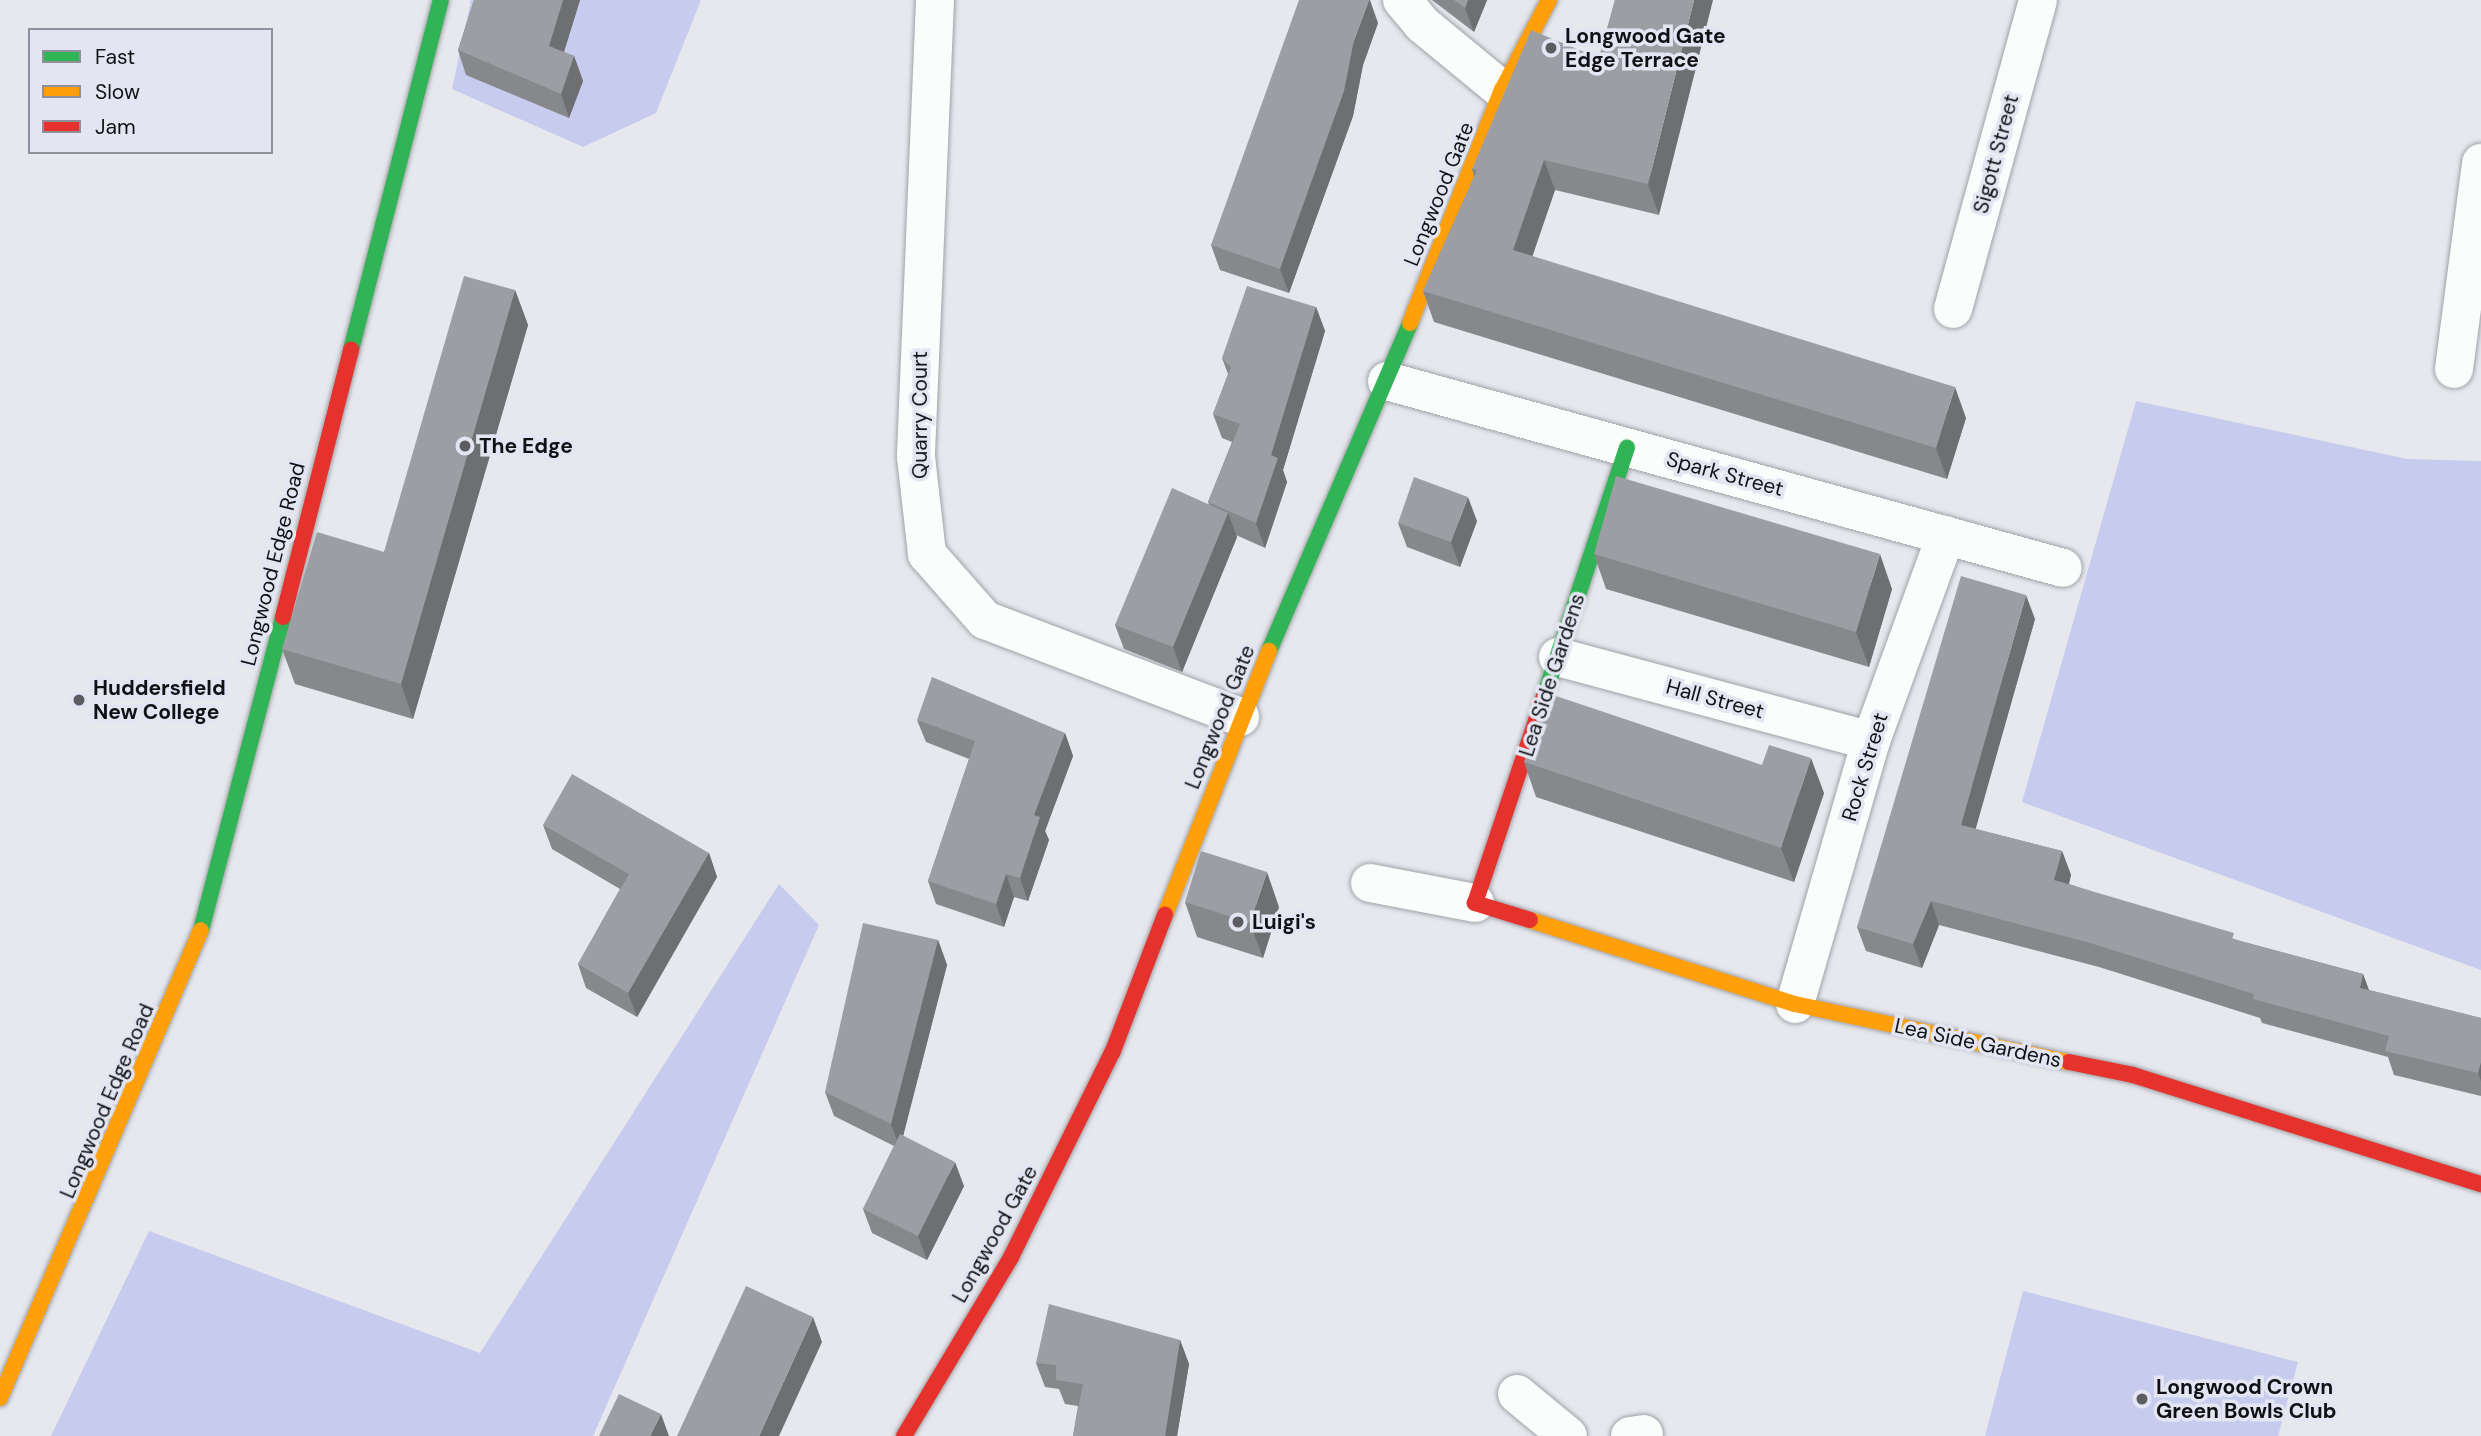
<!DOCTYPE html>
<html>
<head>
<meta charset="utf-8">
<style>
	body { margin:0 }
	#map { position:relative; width:2481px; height:1436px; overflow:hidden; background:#e6e8ee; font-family:"DM Sans",sans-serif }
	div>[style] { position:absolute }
	.green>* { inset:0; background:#c7cbed }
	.roads { filter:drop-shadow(0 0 2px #a1a2a6) drop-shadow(0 0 2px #a1a2a6) }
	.street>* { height:38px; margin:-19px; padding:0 19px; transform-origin:19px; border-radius:19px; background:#fbfcfc }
	.fast>* { height:16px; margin:-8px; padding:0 8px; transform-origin:8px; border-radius:8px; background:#30b455 }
	.slow>* { height:16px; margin:-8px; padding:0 8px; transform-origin:8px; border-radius:8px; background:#ff9f0a }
	.jam>* { height:16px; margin:-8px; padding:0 8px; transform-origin:8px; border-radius:8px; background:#e5322d }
	.wall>* { inset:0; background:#87888c }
	.shaded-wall>* { inset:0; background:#6e6f72 }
	.building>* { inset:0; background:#9d9ea3 }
	.dots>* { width:19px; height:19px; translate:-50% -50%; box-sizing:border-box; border:4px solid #e3e6f2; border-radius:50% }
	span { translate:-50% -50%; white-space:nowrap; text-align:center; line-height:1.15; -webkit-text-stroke:7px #e3e6f2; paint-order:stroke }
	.poi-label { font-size:21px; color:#111115; font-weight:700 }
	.left { translate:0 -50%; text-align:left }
	.street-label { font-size:21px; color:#111115 }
	.legend { position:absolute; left:28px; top:28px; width:245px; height:126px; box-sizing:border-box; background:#e3e6f2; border:2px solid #8f919a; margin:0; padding:9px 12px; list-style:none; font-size:21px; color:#111115 }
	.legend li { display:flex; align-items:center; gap:14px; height:35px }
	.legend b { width:35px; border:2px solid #8f919a }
</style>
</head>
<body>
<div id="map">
	<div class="green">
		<i style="clip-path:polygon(471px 0,701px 0,656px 113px,583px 147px,452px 89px)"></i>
		<i style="clip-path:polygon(2136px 401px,2407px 459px,2481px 461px,2481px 970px,2022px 802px)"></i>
		<i style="clip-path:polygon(779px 884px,819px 925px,593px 1436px,51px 1436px,149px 1231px,480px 1353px)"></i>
		<i style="clip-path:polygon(2023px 1291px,2298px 1362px,2278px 1436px,1985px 1436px)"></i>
	</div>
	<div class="roads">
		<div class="street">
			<i style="left:935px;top:0;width:457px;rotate:92.4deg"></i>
			<i style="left:916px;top:457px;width:98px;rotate:83.5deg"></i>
			<i style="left:927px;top:554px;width:88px;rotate:48.7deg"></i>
			<i style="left:985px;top:620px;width:273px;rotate:20.8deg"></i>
			<i style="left:1402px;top:0;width:31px;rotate:50deg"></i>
			<i style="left:1422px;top:24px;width:104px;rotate:39.5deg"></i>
			<i style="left:1953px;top:309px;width:320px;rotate:-74.6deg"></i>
			<i style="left:2454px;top:369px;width:208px;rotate:-82.5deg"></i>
			<i style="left:1387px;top:381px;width:701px;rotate:15.46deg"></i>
			<i style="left:1558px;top:657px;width:324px;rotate:15deg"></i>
			<i style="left:1370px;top:883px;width:107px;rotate:10.8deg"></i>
			<i style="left:1795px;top:1004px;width:274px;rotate:-73.9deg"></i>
			<i style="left:1871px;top:741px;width:219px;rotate:-70deg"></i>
			<i style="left:1517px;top:1394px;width:66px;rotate:39.5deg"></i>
			<i style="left:1630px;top:1436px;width:14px;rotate:-8deg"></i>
		</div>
		<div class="fast">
			<i style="left:351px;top:350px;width:361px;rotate:-75.6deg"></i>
			<i style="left:1269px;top:651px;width:357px;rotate:-66.7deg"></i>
			<i style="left:1544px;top:697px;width:263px;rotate:-71.6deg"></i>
			<i style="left:201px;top:930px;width:324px;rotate:-75.3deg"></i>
		</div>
		<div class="slow">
			<i style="left:1410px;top:323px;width:251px;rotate:-68.5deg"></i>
			<i style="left:1502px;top:90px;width:102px;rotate:-62.4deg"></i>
			<i style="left:1165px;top:915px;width:284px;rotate:-68.5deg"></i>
			<i style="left:1530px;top:920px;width:278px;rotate:17.6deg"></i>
			<i style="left:1795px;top:1004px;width:280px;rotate:12deg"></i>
			<i style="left:0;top:1398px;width:509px;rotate:-66.76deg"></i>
		</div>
		<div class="jam">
			<i style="left:283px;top:617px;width:276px;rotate:-75.7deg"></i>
			<i style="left:1530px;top:920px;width:58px;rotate:-162.8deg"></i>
			<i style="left:1475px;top:903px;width:217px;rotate:-71.5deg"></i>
			<i style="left:2069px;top:1062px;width:65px;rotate:11.5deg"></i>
			<i style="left:2133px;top:1075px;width:365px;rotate:17.4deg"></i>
			<i style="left:904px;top:1436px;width:209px;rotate:-59.1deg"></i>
			<i style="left:1011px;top:1257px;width:230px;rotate:-63.7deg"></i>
			<i style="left:1113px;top:1051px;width:146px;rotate:-69.1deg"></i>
		</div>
	</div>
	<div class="wall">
		<i style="clip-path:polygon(474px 0,580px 0,564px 52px,574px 56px,583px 81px,569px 118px,466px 75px,458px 50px)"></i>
		<i style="clip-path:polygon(1432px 0,1487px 0,1474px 32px)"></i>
		<i style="clip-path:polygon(1615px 0,1659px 215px,1555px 190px,1532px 256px,1966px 418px,1947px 479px,1434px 322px,1423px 291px,1474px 177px,1472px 169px,1599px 58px)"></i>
		<i style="clip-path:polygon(1378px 23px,1363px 65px,1353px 116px,1289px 293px,1220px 270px,1211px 245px)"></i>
		<i style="clip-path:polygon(515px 290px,528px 325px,413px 719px,295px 684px,282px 649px,384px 552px)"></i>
		<i style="clip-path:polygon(1316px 307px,1325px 331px,1283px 470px,1287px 482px,1265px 548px,1236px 535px,1237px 537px,1182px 672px,1124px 649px,1115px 625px,1209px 504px,1208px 502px,1232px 442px,1222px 438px,1213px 414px,1228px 374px,1222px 358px)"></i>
		<i style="clip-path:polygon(1477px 521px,1460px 567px,1407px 547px,1398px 523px)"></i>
		<i style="clip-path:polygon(1594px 554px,1892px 589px,1869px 667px,1606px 589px)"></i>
		<i style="clip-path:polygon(2035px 619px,1975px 829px,2062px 851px,2071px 875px,2069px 884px,2237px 940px,2363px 974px,2369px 990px,2481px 1018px,2481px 1096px,2394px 1075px,2388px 1057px,2262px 1023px,2260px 1018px,2099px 967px,1939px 925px,1922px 968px,1866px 951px,1857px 927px)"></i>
		<i style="clip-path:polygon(917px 720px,1065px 733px,1073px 756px,1045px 831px,1049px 840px,1028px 901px,1014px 897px,1004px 927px,936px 904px,928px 881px,969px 759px,926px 742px)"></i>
		<i style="clip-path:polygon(1524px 762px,1824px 793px,1794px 882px,1536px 797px)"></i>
		<i style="clip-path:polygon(543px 825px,709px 853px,717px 877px,637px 1017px,586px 988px,578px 964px,620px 889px,552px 849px)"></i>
		<i style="clip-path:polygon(1185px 902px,1279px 907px,1263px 958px,1197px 937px)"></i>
		<i style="clip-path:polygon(938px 940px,947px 965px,903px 1136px,964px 1186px,927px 1260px,872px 1233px,863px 1209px,894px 1146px,834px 1116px,825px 1092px)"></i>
		<i style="clip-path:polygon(1180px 1340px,1189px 1364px,1177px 1436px,1073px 1436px,1078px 1406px,1065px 1404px,1059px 1389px,1045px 1387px,1036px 1363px)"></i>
	</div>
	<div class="shaded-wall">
		<i style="clip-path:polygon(563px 0,580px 0,558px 71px,549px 46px)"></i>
		<i style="clip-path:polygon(1369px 0,1370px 0,1378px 23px,1363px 65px,1353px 116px,1289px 293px,1280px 269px,1354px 40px)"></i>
		<i style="clip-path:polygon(1468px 0,1487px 0,1474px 32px,1465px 8px)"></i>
		<i style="clip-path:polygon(1694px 0,1713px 0,1659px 215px,1648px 184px)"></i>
		<i style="clip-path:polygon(574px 56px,583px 81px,569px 118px,561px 94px)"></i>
		<i style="clip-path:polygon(1544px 160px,1555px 190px,1524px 281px,1513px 250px)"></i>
		<i style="clip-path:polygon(515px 290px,528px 325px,413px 719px,401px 684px)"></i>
		<i style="clip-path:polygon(1316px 307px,1325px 331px,1283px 470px,1287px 482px,1265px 548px,1256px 523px,1271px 455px)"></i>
		<i style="clip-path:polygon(1955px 387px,1966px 418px,1947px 479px,1936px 448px)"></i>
		<i style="clip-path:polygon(1468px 497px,1477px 521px,1460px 567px,1451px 542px)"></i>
		<i style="clip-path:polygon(1228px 513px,1237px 537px,1182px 672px,1173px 647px)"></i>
		<i style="clip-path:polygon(1880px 554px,1892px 589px,1869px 667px,1856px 632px)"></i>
		<i style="clip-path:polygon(2026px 595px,2035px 619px,1970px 849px,1961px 825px)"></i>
		<i style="clip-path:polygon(1065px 733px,1073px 756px,1045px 831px,1049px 840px,1028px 901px,1020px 878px,1034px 815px)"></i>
		<i style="clip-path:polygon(1811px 758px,1824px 793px,1794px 882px,1781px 848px)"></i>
		<i style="clip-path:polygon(2062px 851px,2071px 875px,2063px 905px,2054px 880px)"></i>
		<i style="clip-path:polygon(709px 853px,717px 877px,637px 1017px,628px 993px)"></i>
		<i style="clip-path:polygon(1267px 872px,1279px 907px,1263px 958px,1250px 923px)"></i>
		<i style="clip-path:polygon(1006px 874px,1014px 897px,1004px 927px,996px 904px)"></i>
		<i style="clip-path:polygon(1931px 901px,1939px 925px,1922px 968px,1913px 944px)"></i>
		<i style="clip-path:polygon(938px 940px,947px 965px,900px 1148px,891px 1124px)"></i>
		<i style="clip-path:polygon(2363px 974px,2372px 999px,2360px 988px)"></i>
		<i style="clip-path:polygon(2481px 1062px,2481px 1081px,2478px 1073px)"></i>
		<i style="clip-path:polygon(955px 1162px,964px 1186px,927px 1260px,918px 1236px)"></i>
		<i style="clip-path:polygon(813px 1317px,822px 1342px,779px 1436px,759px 1436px)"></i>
		<i style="clip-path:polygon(1180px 1340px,1189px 1364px,1177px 1436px,1165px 1436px)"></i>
		<i style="clip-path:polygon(661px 1414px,669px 1436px,650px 1436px)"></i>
	</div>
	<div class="building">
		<i style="clip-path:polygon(474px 0,563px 0,549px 46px,574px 56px,561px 94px,458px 50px)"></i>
		<i style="clip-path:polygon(1299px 0,1369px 0,1354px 40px,1344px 91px,1280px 269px,1211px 245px)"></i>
		<i style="clip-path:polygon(1454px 0,1468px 0,1465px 8px)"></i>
		<i style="clip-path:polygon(1615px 0,1694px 0,1648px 184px,1544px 160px,1513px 250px,1955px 387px,1936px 448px,1423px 291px,1477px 170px,1472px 169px,1531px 30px,1599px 58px)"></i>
		<i style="clip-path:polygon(464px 276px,515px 290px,401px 684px,282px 649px,317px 532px,384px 552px)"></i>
		<i style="clip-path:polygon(1247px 286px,1316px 307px,1271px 455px,1278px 458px,1256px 523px,1208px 502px,1240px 424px,1213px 414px,1231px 367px,1222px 358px)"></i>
		<i style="clip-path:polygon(1616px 476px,1880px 554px,1856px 632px,1594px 554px)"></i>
		<i style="clip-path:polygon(1414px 477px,1468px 497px,1451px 542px,1398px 523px)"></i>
		<i style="clip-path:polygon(1172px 488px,1228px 513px,1173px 647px,1115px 625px)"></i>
		<i style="clip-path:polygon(1961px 576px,2026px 595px,1961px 825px,2062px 851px,2054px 880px,2234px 933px,2232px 939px,2363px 974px,2360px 988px,2481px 1018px,2481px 1062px,2478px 1073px,2385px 1051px,2389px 1036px,2253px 999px,2254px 994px,2090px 943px,1931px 901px,1913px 944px,1857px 927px)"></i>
		<i style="clip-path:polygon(932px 677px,1065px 733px,1034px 815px,1040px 817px,1020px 878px,1006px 874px,996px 904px,928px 881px,975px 741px,917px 720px)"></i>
		<i style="clip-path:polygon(1547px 693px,1762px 765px,1769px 745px,1811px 758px,1781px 848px,1524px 762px)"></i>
		<i style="clip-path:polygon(572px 774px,709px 853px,628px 993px,578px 964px,629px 874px,543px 825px)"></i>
		<i style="clip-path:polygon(1201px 851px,1267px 872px,1250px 923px,1185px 902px)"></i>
		<i style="clip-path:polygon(863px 923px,938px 940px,891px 1124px,825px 1092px)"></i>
		<i style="clip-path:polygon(900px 1134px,955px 1162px,918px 1236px,863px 1209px)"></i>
		<i style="clip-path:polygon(746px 1286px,813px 1317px,759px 1436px,677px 1436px)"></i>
		<i style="clip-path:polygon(1049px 1304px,1180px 1340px,1165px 1436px,1073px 1436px,1083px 1384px,1056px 1380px,1056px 1365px,1036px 1363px)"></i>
		<i style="clip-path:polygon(619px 1394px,661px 1414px,650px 1436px,599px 1436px)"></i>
	</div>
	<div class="dots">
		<i style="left:1551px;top:48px;background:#5c5c61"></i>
		<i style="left:465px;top:446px;background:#5c5c61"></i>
		<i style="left:79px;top:700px;background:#5c5c61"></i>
		<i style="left:1238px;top:922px;background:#5c5c61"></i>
		<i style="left:2142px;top:1399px;background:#5c5c61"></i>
	</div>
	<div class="poi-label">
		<span class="left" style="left:1565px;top:48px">Longwood Gate<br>Edge Terrace</span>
		<span class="left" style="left:479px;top:446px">The Edge</span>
		<span class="left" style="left:93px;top:700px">Huddersfield<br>New College</span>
		<span class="left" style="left:1252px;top:922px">Luigi's</span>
		<span class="left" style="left:2156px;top:1399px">Longwood Crown<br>Green Bowls Club</span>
	</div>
	<div class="street-label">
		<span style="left:1996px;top:154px;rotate:-75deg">Sigott Street</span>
		<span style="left:1439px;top:194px;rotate:-68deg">Longwood Gate</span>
		<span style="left:920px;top:415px;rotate:-90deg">Quarry Court</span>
		<span style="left:1725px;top:474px;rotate:15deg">Spark Street</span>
		<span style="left:273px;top:564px;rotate:-76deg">Longwood Edge Road</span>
		<span style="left:1552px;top:675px;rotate:-72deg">Lea Side Gardens</span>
		<span style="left:1715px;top:699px;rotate:15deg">Hall Street</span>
		<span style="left:1220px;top:717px;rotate:-68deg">Longwood Gate</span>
		<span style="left:1865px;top:767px;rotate:-73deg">Rock Street</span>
		<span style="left:1978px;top:1043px;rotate:12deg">Lea Side Gardens</span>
		<span style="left:107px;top:1101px;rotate:-67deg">Longwood Edge Road</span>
		<span style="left:995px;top:1234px;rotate:-61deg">Longwood Gate</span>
	</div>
	<ul class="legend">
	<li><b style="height:9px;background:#30b455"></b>Fast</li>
	<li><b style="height:9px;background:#ff9f0a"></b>Slow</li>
	<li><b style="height:9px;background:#e5322d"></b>Jam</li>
	</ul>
</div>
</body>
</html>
